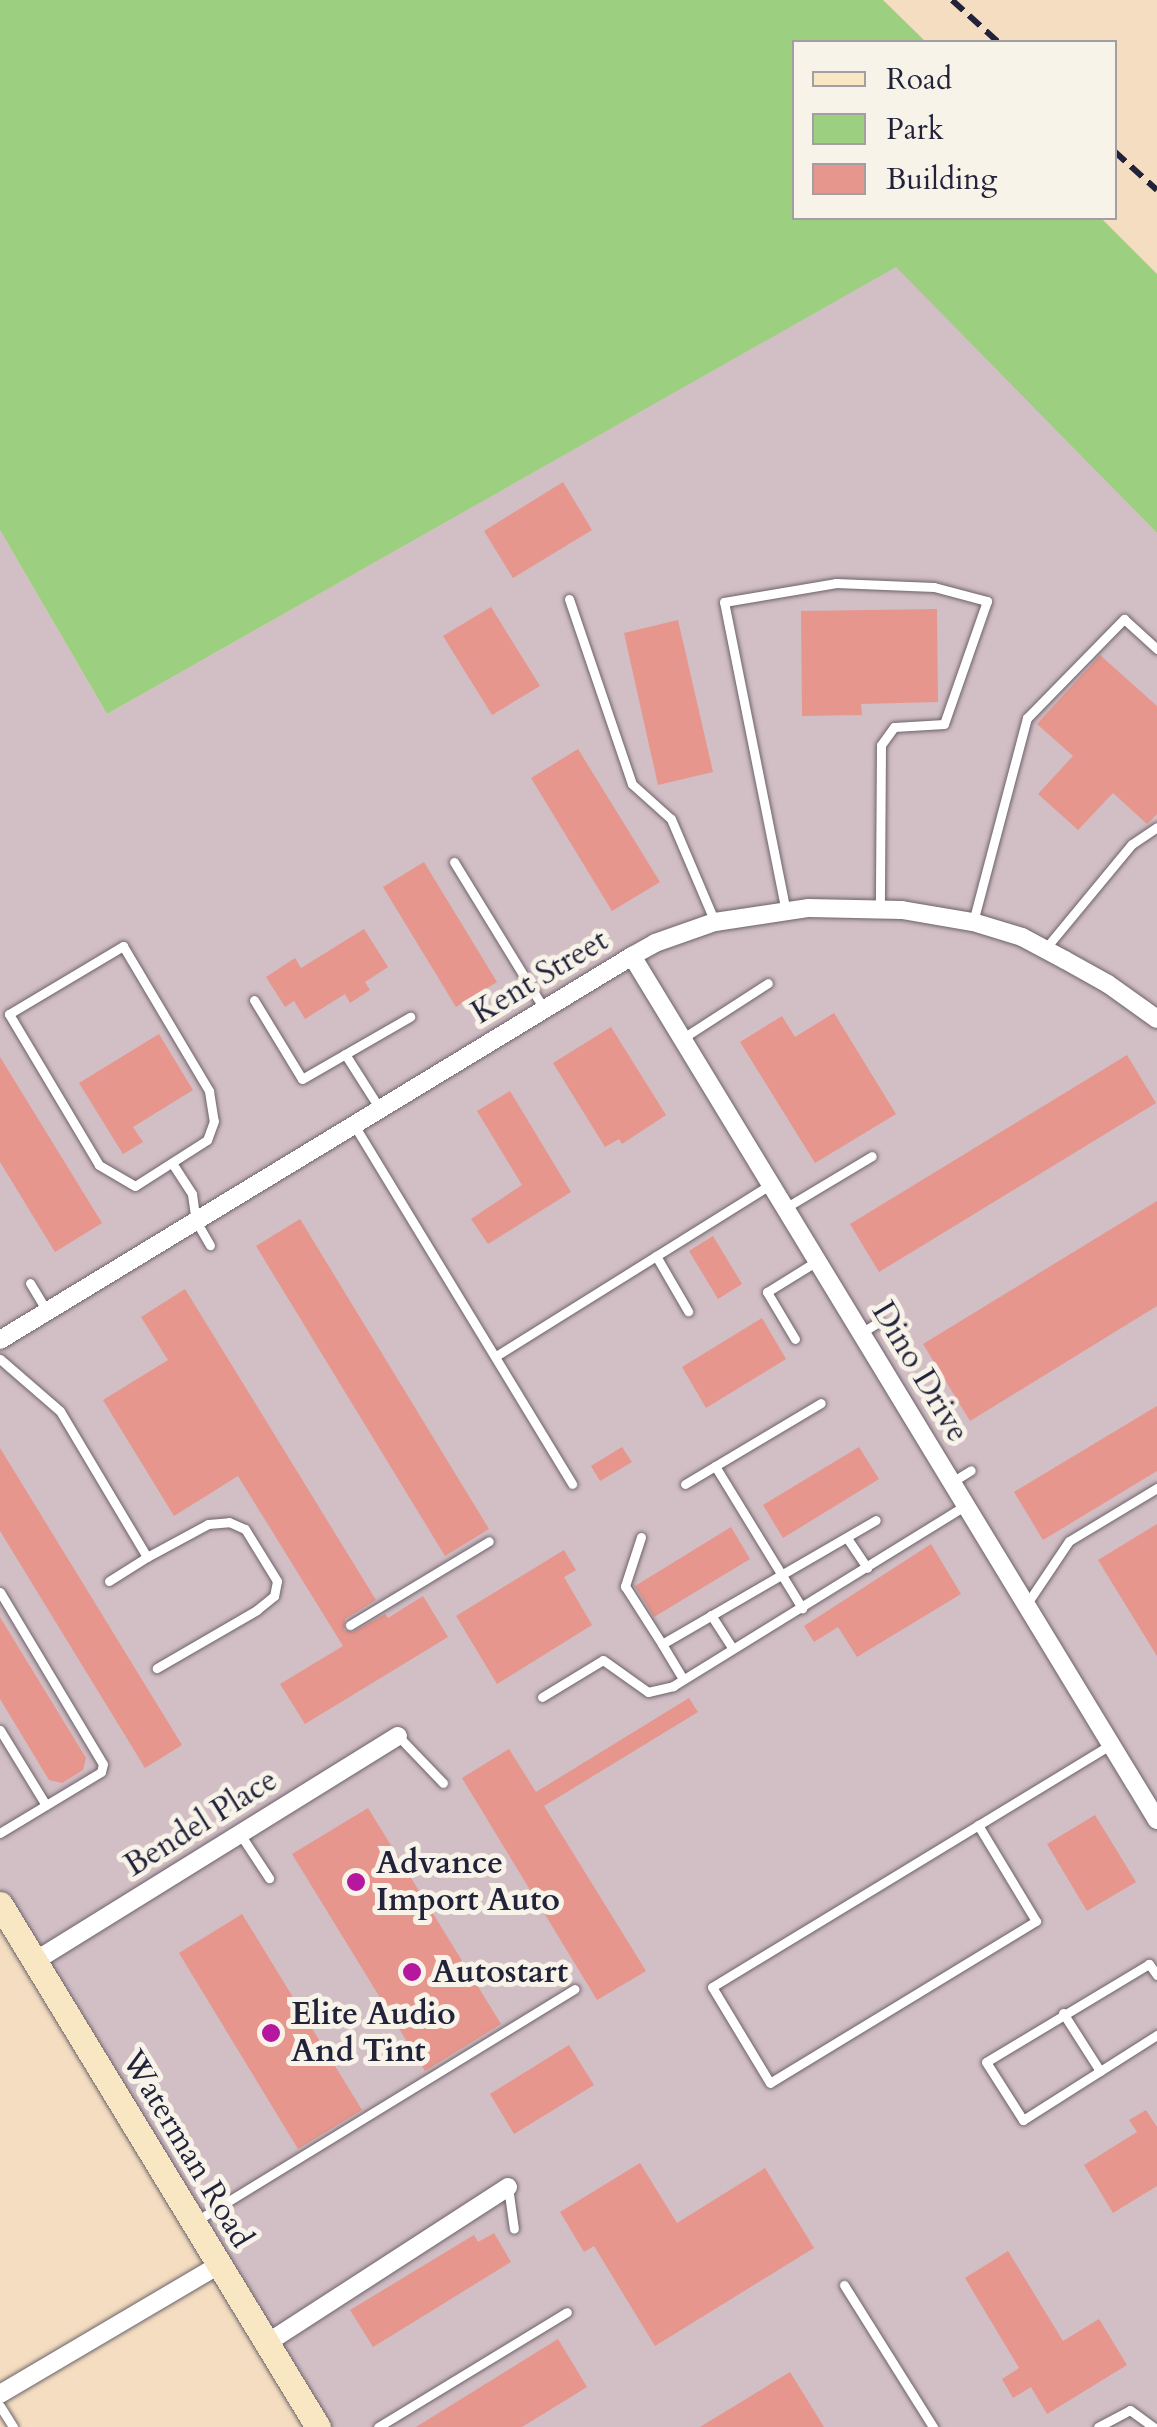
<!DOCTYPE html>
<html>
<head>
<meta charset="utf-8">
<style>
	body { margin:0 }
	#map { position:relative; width:1157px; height:2427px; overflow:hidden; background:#f4ddc0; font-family:Cardo,serif }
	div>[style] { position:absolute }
	.industrial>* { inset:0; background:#d2bec5 }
	.green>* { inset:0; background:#9ccf7f }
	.building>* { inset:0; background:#e6968d }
	.roads { filter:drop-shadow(0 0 2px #6c636a) drop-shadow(0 0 2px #6c636a) }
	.lane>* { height:9px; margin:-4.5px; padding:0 4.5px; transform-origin:4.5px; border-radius:4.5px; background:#fff }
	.street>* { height:18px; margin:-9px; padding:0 9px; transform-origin:9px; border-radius:9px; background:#fff }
	.secondary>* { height:25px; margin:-12.5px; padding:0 12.5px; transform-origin:12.5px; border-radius:12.5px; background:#f9e7c3 }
	.rail>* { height:6px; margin-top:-3px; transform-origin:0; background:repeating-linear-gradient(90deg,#22223b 0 15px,transparent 0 23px) }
	.dots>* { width:28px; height:28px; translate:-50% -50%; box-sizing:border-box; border:5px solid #f7f3e8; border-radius:50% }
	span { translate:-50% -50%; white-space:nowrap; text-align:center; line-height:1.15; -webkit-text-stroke:10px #f7f3e8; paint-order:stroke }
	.street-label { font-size:32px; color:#22223b }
	.poi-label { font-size:32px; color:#22223b; font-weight:700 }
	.left { translate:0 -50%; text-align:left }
	.legend { position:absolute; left:792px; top:40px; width:325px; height:180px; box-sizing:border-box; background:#f7f3e8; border:2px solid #a29fa3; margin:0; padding:12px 18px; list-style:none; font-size:30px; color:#22223b }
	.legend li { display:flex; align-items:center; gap:20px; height:50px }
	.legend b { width:50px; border:2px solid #a29fa3 }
</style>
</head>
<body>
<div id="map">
	<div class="industrial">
		<i style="clip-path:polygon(897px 266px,1157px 533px,1157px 2427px,318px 2427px,0 1904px,0 530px,107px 714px)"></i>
	</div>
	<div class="green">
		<i style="clip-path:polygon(0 0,883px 0,926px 42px,794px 42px,794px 218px,1101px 218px,1157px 274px,1157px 533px,896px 267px,107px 714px,0 530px)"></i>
	</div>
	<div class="building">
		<i style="clip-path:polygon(563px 482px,592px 530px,513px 578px,484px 531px)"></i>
		<i style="clip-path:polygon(491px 607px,540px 686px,492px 715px,443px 636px)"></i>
		<i style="clip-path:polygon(937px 609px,938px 702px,861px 704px,862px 715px,802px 716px,801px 611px)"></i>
		<i style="clip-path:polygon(678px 620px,713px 772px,658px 785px,624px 633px)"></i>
		<i style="clip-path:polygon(1100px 655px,1157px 706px,1157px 814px,1147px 824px,1113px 793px,1078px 830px,1038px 794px,1073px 756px,1037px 724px)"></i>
		<i style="clip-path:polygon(578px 749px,660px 882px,612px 911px,531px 778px)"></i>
		<i style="clip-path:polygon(424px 862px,497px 982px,456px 1007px,383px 887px)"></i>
		<i style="clip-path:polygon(364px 929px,388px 967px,365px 982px,370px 990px,350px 1003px,345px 994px,305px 1019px,294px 1001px,285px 1007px,266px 977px,295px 958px,301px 968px)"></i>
		<i style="clip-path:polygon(834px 1013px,896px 1114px,815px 1163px,740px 1042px,782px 1016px,795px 1037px)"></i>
		<i style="clip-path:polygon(611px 1027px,666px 1115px,622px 1144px,619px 1139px,605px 1147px,553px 1063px)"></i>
		<i style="clip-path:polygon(159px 1034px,193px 1090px,133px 1127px,143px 1142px,123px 1154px,79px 1083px)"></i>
		<i style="clip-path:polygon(1127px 1055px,1156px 1103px,879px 1272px,850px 1224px)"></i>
		<i style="clip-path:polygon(0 1057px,102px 1223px,55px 1252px,0 1162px)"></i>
		<i style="clip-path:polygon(510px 1091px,571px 1192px,488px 1244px,471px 1219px,522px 1185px,477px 1111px)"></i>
		<i style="clip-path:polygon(1157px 1201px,1157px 1306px,970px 1421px,923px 1344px)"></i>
		<i style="clip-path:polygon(300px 1219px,489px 1529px,445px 1556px,256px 1246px)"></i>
		<i style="clip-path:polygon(713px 1236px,742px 1284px,718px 1299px,689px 1251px)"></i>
		<i style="clip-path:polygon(185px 1289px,376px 1600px,345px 1619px,344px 1630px,353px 1632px,385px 1614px,388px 1618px,423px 1596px,448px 1637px,305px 1724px,280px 1684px,343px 1646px,238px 1476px,174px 1516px,103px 1400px,168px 1360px,141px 1317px)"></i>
		<i style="clip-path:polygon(762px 1318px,786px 1359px,706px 1408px,682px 1367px)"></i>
		<i style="clip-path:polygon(1157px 1406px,1157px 1471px,1043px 1540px,1014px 1492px)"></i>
		<i style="clip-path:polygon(622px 1447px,632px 1462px,600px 1481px,591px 1466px)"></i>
		<i style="clip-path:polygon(859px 1447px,879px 1479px,783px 1538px,763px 1505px)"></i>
		<i style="clip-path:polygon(0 1448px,182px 1745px,145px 1768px,0 1531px)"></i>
		<i style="clip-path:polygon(1157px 1524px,1157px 1656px,1098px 1560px)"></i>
		<i style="clip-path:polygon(731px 1527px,750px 1559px,654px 1617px,635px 1586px)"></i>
		<i style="clip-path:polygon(931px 1544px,961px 1594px,857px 1657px,838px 1627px,814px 1642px,804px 1626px)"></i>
		<i style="clip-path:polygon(564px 1550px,576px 1570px,564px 1577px,592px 1625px,497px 1684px,456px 1616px)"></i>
		<i style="clip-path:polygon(0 1617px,86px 1758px,83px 1770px,62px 1783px,49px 1780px,0 1699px)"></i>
		<i style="clip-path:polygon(689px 1698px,698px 1712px,544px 1806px,646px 1971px,597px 2000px,462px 1778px,509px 1749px,536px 1792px)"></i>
		<i style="clip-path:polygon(368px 1808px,501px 2024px,425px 2071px,292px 1854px)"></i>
		<i style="clip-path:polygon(1095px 1815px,1136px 1882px,1087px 1911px,1047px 1844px)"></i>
		<i style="clip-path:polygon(242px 1914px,362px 2110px,298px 2149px,179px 1953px)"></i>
		<i style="clip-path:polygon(569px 2045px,594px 2085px,514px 2134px,490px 2094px)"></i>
		<i style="clip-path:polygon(1146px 2110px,1157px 2127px,1157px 2186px,1113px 2213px,1084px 2165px,1137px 2132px,1129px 2120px)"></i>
		<i style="clip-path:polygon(640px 2163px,677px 2223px,765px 2168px,814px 2248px,655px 2346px,594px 2246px,584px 2252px,560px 2212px)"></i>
		<i style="clip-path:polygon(494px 2233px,511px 2262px,373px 2347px,350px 2310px,474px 2235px,478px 2242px)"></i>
		<i style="clip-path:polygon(1008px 2251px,1063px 2341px,1099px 2319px,1127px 2365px,1047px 2414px,1031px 2387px,1013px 2398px,1002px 2379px,1019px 2368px,965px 2278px)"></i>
		<i style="clip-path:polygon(558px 2339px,587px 2387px,522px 2427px,416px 2427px)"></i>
		<i style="clip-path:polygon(790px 2372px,824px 2427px,700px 2427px)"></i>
	</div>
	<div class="roads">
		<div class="lane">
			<i style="left:569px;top:599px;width:195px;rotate:71.2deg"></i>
			<i style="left:632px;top:784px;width:52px;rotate:41.9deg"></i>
			<i style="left:671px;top:819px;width:112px;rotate:66.9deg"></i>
			<i style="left:454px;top:862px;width:172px;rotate:58.5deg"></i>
			<i style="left:786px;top:912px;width:316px;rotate:-101.3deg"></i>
			<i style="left:724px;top:602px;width:114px;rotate:-9.6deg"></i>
			<i style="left:836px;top:583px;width:98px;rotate:2.3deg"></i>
			<i style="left:934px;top:587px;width:55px;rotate:14.8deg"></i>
			<i style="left:987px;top:601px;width:130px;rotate:109.3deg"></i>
			<i style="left:944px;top:724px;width:50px;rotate:176.6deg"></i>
			<i style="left:894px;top:727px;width:22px;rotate:126deg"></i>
			<i style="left:881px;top:745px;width:163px;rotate:90.4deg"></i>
			<i style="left:973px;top:922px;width:211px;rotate:-75.2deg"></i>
			<i style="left:1027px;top:718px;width:139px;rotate:-45.6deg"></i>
			<i style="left:1124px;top:619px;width:45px;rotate:42.3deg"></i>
			<i style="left:123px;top:946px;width:169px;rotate:59.3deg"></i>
			<i style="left:209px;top:1091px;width:30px;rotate:81deg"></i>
			<i style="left:214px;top:1121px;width:20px;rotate:110deg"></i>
			<i style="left:207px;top:1140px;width:85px;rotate:147.4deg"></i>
			<i style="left:135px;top:1186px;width:42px;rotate:-149.7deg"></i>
			<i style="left:99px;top:1165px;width:176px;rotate:-120.8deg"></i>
			<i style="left:9px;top:1014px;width:133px;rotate:-30.8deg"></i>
			<i style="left:1045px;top:949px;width:136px;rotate:-50.4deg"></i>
			<i style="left:1132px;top:844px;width:30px;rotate:-34deg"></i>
			<i style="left:254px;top:1000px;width:92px;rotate:58.7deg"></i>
			<i style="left:302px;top:1079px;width:125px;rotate:-29.9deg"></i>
			<i style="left:683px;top:1038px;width:101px;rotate:-32.9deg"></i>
			<i style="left:345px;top:1054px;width:65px;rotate:57.5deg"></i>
			<i style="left:354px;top:1125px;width:420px;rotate:58.7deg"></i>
			<i style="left:172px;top:1163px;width:37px;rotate:57deg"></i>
			<i style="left:192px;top:1194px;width:27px;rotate:82deg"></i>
			<i style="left:196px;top:1221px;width:28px;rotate:60deg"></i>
			<i style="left:785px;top:1208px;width:101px;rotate:-30.9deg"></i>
			<i style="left:656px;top:1256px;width:64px;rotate:59.8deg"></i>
			<i style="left:30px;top:1283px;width:33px;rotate:59deg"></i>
			<i style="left:861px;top:1333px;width:22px;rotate:-32deg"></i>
			<i style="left:795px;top:1339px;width:55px;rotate:-120.8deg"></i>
			<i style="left:767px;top:1292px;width:59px;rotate:-31.8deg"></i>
			<i style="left:496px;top:1356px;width:323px;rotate:-32deg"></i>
			<i style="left:0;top:1359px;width:79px;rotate:40.9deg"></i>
			<i style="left:60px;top:1411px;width:170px;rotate:59.2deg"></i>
			<i style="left:147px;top:1557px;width:69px;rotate:-28.4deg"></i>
			<i style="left:208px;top:1524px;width:21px;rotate:-5deg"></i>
			<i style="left:229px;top:1522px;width:17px;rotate:24deg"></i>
			<i style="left:245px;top:1529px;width:61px;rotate:58.4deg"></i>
			<i style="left:277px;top:1581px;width:15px;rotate:101deg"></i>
			<i style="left:274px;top:1596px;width:22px;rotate:141deg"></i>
			<i style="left:257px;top:1610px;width:116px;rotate:149.9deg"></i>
			<i style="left:715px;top:1466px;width:167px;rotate:58.5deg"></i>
			<i style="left:952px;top:1482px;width:22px;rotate:-32deg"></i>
			<i style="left:685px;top:1484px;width:158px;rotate:-30.8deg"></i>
			<i style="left:641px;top:1537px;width:52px;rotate:108.1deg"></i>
			<i style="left:625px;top:1586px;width:69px;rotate:57.5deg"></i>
			<i style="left:847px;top:1538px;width:36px;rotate:56deg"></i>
			<i style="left:109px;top:1581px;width:45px;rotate:-32.3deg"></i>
			<i style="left:0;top:1592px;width:200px;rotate:59.1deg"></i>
			<i style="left:103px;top:1764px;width:8px;rotate:104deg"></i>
			<i style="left:101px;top:1772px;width:118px;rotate:148.9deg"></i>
			<i style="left:1026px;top:1605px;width:77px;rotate:-56.1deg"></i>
			<i style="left:1069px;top:1541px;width:103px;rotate:-31.1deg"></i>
			<i style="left:711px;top:1615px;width:40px;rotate:57.1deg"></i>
			<i style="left:350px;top:1625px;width:162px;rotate:-31.1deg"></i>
			<i style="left:683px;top:1679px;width:41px;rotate:-121deg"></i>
			<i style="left:662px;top:1644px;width:247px;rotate:-30.1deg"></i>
			<i style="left:542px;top:1697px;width:71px;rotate:-31.2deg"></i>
			<i style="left:603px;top:1660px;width:55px;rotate:35.4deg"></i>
			<i style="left:648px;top:1692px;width:26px;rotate:-13deg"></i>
			<i style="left:673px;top:1686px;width:344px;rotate:-31.7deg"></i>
			<i style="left:0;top:1730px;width:88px;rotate:58.5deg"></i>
			<i style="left:398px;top:1736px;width:65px;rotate:46.2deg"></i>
			<i style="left:978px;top:1825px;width:112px;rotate:58.9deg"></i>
			<i style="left:1036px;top:1921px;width:311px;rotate:148.7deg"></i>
			<i style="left:770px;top:2083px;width:112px;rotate:-121.1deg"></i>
			<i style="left:712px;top:1987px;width:467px;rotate:-31.3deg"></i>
			<i style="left:240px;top:1834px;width:53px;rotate:56.6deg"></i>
			<i style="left:1157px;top:1975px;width:14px;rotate:-126deg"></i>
			<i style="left:1149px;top:1964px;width:190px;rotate:149deg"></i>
			<i style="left:986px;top:2062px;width:69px;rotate:57.5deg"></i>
			<i style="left:1023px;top:2120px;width:159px;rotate:-32.4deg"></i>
			<i style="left:1063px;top:2013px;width:69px;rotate:57.5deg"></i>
			<i style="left:508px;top:2187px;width:42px;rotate:81.9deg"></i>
			<i style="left:196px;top:2221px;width:444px;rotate:-31.5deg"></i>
			<i style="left:844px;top:2285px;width:168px;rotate:57.9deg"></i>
			<i style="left:0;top:2406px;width:25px;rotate:58deg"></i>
			<i style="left:378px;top:2427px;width:221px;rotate:-31.3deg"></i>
			<i style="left:1098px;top:2427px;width:36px;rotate:-28deg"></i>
			<i style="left:1130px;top:2410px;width:29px;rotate:36deg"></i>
		</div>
		<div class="street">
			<i style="left:632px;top:956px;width:1011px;rotate:58.72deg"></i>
			<i style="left:0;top:1340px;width:740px;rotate:-31.28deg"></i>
			<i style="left:632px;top:956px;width:26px;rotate:-29deg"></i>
			<i style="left:655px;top:943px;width:64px;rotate:-19.3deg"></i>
			<i style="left:715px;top:922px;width:95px;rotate:-8.5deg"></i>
			<i style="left:809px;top:908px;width:93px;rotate:1.2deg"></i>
			<i style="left:902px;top:910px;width:72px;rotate:9.6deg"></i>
			<i style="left:973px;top:922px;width:51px;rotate:17deg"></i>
			<i style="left:1022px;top:937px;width:49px;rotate:28.1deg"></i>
			<i style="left:1065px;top:960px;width:49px;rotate:29.2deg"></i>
			<i style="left:1108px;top:984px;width:60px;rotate:35.5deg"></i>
			<i style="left:35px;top:1961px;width:427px;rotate:-31.8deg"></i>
			<i style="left:267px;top:2343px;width:287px;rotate:-32.9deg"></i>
			<i style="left:0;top:2394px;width:254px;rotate:-30.5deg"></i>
		</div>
		<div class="secondary">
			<i style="left:0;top:1904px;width:612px;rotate:58.7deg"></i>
		</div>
	</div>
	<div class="rail">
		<i style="left:952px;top:0;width:62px;rotate:42.4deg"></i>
		<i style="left:1114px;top:151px;width:58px;rotate:42.2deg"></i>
	</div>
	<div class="dots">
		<i style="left:356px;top:1882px;background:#b5179e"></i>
		<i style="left:412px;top:1972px;background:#b5179e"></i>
		<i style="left:271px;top:2033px;background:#b5179e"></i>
	</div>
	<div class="street-label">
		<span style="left:540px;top:977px;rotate:-31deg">Kent Street</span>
		<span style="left:920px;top:1372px;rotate:59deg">Dino Drive</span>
		<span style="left:201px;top:1823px;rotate:-32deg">Bendel Place</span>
		<span style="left:187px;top:2149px;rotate:59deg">Waterman Road</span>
	</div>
	<div class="poi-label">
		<span class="left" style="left:376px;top:1882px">Advance<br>Import Auto</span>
		<span class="left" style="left:432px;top:1972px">Autostart</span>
		<span class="left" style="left:291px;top:2033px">Elite Audio<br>And Tint</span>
	</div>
	<ul class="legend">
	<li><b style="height:12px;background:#f9e7c3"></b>Road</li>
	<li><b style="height:28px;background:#9ccf7f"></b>Park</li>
	<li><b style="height:28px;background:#e6968d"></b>Building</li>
	</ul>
</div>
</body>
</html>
